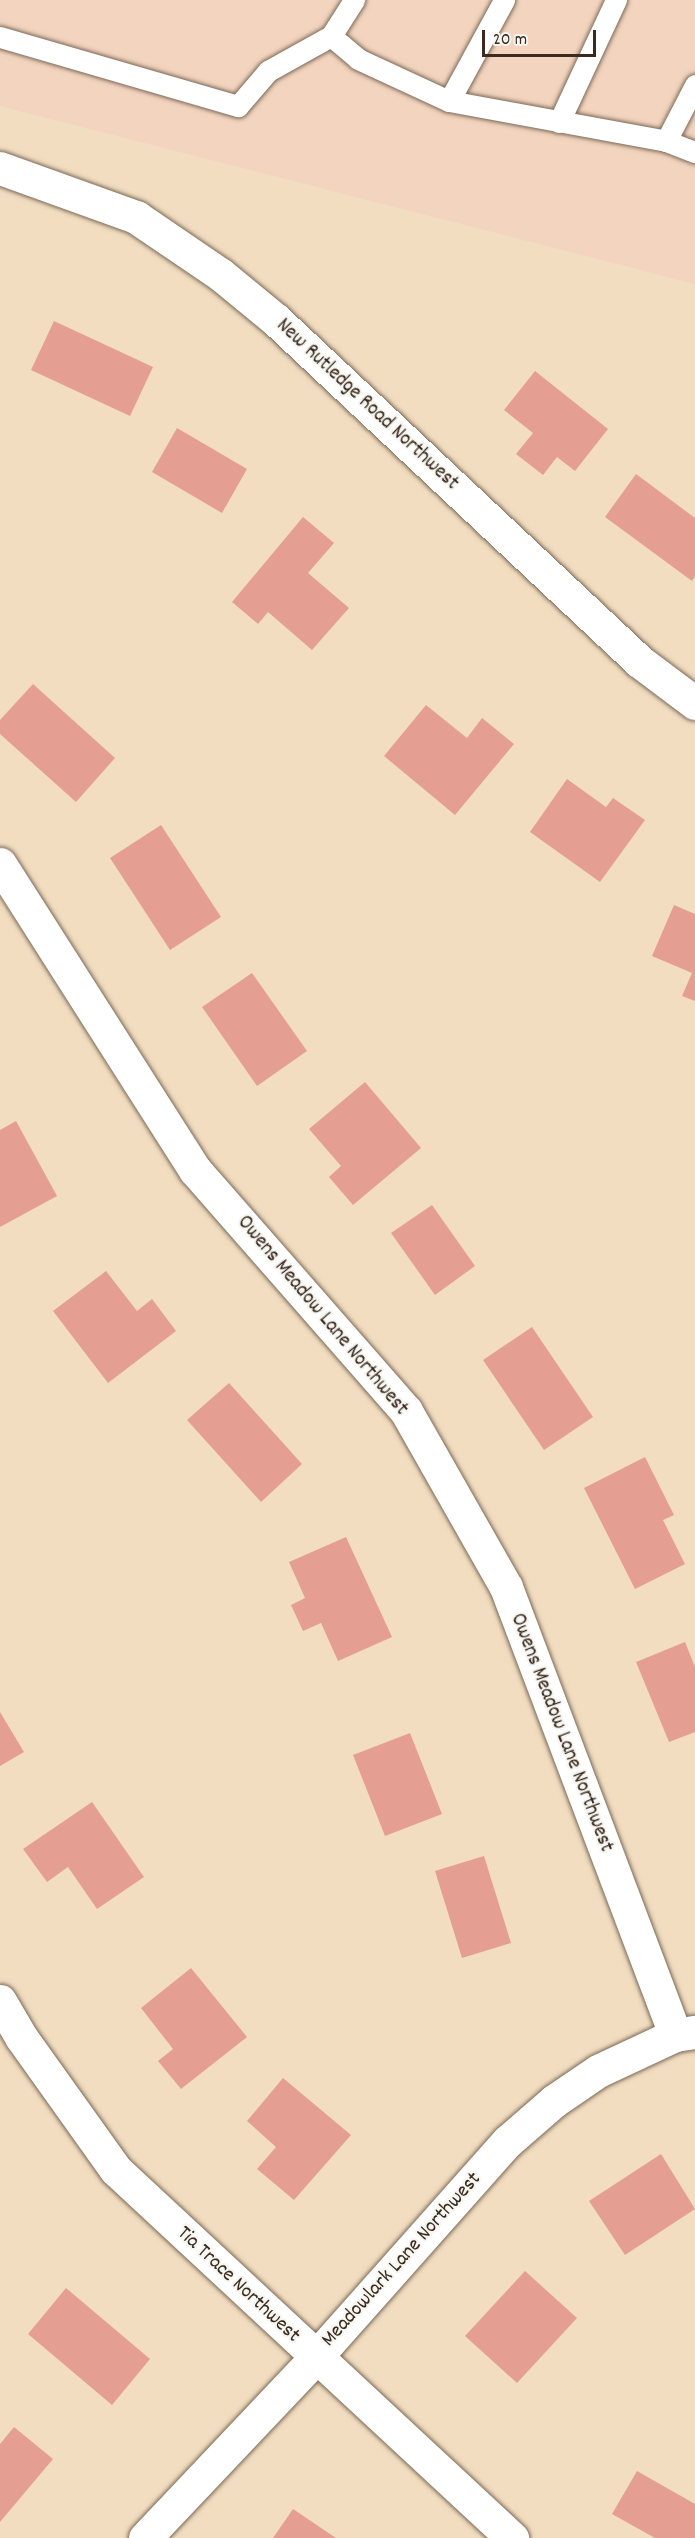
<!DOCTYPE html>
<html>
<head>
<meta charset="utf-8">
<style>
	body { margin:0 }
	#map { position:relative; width:695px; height:2538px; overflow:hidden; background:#f2ddc0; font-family:Dekko,sans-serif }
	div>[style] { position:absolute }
	.built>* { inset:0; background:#f3d4bf }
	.building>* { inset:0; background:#e59f92 }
	.roads { filter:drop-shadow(0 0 2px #7b6957) drop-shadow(0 0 2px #7b6957) }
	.lane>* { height:21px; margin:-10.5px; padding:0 10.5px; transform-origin:10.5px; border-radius:10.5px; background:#fff }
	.street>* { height:33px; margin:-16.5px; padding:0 16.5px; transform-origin:16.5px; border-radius:16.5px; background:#fff }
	span { translate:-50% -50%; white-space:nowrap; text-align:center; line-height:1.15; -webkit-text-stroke:4.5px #f6f6f2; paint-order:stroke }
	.street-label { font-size:21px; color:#3b2a1e }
	.scale { position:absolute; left:482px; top:30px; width:114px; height:27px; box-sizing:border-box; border:3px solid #3b2a1e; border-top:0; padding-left:8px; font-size:18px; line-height:21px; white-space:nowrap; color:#3b2a1e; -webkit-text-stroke:4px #f6f6f2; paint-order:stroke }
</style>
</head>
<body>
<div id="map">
	<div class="built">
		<i style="clip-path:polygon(0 0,695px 0,695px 284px,0 106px)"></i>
	</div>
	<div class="building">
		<i style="clip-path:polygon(54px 321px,153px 367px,130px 416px,31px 370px)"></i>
		<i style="clip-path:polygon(535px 371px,608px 429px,575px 471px,557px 457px,543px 475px,516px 454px,533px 433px,504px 410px)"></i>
		<i style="clip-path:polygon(177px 428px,247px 469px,222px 513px,152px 472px)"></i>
		<i style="clip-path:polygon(636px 474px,695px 518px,695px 576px,692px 581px,605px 517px)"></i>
		<i style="clip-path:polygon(303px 517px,334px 543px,308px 573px,349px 608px,312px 650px,268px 612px,258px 624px,232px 602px)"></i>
		<i style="clip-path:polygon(33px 684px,115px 758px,76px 802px,0 734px,0 720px)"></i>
		<i style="clip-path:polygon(426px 705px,467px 738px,482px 718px,514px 744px,455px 815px,384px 756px)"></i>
		<i style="clip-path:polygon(567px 779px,606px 807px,613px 798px,645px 820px,600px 882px,530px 832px)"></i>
		<i style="clip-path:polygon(161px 825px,221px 917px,170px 950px,110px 858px)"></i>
		<i style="clip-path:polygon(674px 905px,695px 914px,695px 1001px,682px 996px,692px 973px,652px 956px)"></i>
		<i style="clip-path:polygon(252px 973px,307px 1051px,257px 1086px,202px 1007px)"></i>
		<i style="clip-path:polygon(365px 1082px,421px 1148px,353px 1205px,329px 1177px,341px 1166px,309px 1129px)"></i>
		<i style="clip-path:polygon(16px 1121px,57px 1196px,0 1227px,0 1130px)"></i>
		<i style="clip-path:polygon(432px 1205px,475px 1266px,435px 1295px,391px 1233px)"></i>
		<i style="clip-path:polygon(106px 1271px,137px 1311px,152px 1299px,176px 1331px,108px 1383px,53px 1311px)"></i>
		<i style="clip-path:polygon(532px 1327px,593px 1417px,544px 1450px,483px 1360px)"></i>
		<i style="clip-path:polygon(229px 1383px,302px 1464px,261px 1502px,187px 1420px)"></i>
		<i style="clip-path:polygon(645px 1457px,674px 1515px,663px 1520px,685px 1564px,635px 1589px,584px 1488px)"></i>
		<i style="clip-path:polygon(346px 1537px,392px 1637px,338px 1661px,321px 1623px,303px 1631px,291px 1605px,305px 1598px,289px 1562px)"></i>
		<i style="clip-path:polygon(685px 1642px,695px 1667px,695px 1732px,669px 1742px,636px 1662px)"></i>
		<i style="clip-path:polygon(0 1712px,24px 1752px,0 1766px)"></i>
		<i style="clip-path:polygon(410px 1733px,442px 1814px,385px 1836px,353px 1755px)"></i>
		<i style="clip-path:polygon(92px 1802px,144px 1877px,97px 1909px,68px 1867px,47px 1882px,23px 1849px)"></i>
		<i style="clip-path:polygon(484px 1856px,511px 1943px,462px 1958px,435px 1871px)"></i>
		<i style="clip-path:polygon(191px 1968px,247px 2037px,181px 2089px,158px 2061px,173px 2049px,141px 2008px)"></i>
		<i style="clip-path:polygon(283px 2078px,351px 2135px,294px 2200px,257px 2169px,276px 2147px,247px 2121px)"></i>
		<i style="clip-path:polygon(661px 2154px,695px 2209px,625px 2255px,589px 2201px)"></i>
		<i style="clip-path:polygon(525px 2271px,577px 2318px,517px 2383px,465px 2336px)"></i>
		<i style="clip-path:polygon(66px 2288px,150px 2359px,112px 2405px,28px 2334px)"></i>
		<i style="clip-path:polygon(14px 2427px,53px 2459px,0 2522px,0 2444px)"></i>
		<i style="clip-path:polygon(637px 2471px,695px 2504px,695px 2538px,655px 2538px,612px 2514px)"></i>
		<i style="clip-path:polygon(293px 2509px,336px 2538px,273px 2538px)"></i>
	</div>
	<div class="roads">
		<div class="lane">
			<i style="left:331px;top:36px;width:35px;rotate:40deg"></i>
			<i style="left:358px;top:59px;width:100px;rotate:24.8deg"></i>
			<i style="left:449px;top:101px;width:221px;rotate:10.4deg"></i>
			<i style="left:666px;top:141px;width:31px;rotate:21deg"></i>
			<i style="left:0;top:37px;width:248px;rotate:16.2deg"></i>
			<i style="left:238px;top:106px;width:46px;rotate:-49.4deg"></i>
			<i style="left:268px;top:71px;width:72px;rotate:-29.1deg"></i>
			<i style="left:331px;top:36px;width:43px;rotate:-57.4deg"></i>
			<i style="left:449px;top:101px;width:115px;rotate:-61.4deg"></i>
			<i style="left:559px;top:122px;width:135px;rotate:-65deg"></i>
			<i style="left:666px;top:141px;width:63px;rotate:-62.6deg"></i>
		</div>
		<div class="street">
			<i style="left:0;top:168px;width:145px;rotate:19.8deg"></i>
			<i style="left:136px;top:217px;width:102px;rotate:34.2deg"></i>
			<i style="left:220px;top:274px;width:72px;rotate:39.4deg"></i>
			<i style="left:276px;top:320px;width:498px;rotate:43.2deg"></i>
			<i style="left:639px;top:661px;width:70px;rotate:36.9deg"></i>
			<i style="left:0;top:864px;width:363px;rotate:57.5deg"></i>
			<i style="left:195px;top:1170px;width:320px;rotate:48.8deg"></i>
			<i style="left:406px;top:1411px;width:202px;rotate:60.4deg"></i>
			<i style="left:506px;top:1587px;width:479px;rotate:69.3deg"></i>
			<i style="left:0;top:2001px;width:42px;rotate:59.7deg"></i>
			<i style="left:21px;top:2037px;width:163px;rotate:54.5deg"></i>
			<i style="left:116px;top:2170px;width:541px;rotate:42.9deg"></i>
			<i style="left:145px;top:2538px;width:248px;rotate:-46.6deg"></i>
			<i style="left:315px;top:2358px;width:290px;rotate:-48.4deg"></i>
			<i style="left:508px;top:2141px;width:61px;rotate:-41deg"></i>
			<i style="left:554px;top:2101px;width:53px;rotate:-34.3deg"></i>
			<i style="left:598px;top:2071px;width:85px;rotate:-25.1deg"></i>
			<i style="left:675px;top:2035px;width:20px;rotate:-9deg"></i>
		</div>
	</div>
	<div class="street-label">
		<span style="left:367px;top:405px;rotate:43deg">New Rutledge Road Northwest</span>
		<span style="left:322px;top:1316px;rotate:50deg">Owens Meadow Lane Northwest</span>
		<span style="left:561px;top:1733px;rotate:69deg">Owens Meadow Lane Northwest</span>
		<span style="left:402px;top:2260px;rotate:-48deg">Meadowlark Lane Northwest</span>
		<span style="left:238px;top:2285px;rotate:43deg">Tia Trace Northwest</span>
	</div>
	<div class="scale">20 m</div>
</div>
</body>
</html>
